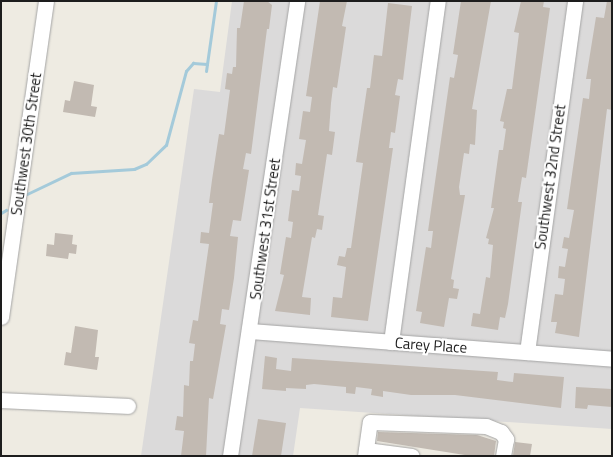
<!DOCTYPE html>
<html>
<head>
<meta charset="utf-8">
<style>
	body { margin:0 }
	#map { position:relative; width:613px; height:457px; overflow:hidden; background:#eeebe2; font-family:"Titillium Web",sans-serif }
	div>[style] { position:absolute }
	.residential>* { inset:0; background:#dbdada }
	.stream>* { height:3px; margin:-1.5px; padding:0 1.5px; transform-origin:1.5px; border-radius:1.5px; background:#a4cada }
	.building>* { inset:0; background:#c2bab2 }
	.roads { filter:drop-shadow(0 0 1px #a4a4a4) drop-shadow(0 0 1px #a4a4a4) }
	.minor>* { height:15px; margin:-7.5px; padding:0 7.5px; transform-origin:7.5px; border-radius:7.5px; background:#fff }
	span { translate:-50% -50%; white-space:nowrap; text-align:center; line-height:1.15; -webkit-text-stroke:4px #fff; paint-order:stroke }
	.street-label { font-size:15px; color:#1d1d1d }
	.frame { position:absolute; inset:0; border:2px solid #1d1d1d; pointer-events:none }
</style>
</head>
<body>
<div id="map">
	<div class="residential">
		<i style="clip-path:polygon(232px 1px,612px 1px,612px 429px,300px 408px,293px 456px,141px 456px,194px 89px,220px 92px)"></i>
	</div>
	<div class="stream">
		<i style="left:207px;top:64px;width:64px;rotate:-81.9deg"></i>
		<i style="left:27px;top:194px;width:49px;rotate:-25.5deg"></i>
		<i style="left:71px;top:173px;width:63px;rotate:-3.6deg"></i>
		<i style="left:134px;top:169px;width:13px;rotate:-23deg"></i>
		<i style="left:146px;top:164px;width:28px;rotate:-44deg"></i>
		<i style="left:166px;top:145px;width:77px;rotate:-74.9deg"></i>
		<i style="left:186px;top:71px;width:11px;rotate:-49deg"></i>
		<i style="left:193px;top:63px;width:14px;rotate:4deg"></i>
		<i style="left:207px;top:64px;width:7px;rotate:98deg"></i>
		<i style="left:1px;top:213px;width:6px;rotate:-31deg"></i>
	</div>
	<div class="building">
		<i style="clip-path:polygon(244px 1px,267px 1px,272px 5px,269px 29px,267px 29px,251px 154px,246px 153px,243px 169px,249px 170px,241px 221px,233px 220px,230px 236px,238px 237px,234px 278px,229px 310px,222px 309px,220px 324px,226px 325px,213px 399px,209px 398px,206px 456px,181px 456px,184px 431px,175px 430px,177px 416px,183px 417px,184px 385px,189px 386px,190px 361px,193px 361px,195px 344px,189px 343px,193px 320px,198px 321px,209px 244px,200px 243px,201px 232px,209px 233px,213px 203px,209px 203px,212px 180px,219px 134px,224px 135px,230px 90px,225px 89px,227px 73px,232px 74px,233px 67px,236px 67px,237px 28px,240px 28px)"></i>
		<i style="clip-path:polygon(320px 1px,347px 1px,342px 26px,346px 27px,337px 88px,333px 87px,331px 103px,329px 131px,335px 132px,332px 155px,327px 154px,318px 215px,324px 216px,322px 230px,317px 229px,315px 238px,312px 237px,302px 297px,311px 298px,310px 315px,275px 311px,284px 275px,280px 274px,286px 237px,291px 238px,293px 222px,288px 221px,292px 190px,299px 191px,301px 176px,295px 175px,296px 163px,302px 164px,306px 140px,299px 139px,303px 111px,310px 112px,312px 97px,306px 96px)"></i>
		<i style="clip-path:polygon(461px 1px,491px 1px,472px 109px,477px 110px,475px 145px,470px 144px,469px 154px,464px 153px,459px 187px,460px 195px,465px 195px,451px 279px,454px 280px,453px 288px,459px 289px,457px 299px,449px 298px,444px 327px,420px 323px,422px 312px,416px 311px,426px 247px,431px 248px,433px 231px,428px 231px,450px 77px,454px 78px,458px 55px,453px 54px)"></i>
		<i style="clip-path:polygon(521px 1px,544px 1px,543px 7px,550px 8px,526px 178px,522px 177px,518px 202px,522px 202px,508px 304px,505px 318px,500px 317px,498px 330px,471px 326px,473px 313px,480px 314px,486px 277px,490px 278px,493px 245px,488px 244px,489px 239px,486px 238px,494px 208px,491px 208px,499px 150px,503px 150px,506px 129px,503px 128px,504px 122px,500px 121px,507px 89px,512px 89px,519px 33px,514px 32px)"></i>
		<i style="clip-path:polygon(607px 1px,612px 1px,612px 110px,607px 109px,579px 337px,555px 333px,557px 322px,551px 322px,555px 294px,563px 295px,565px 279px,558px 278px,559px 266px,565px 267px,568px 249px,562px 248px,564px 237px,569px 238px,574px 210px,567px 209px,583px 98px,589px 99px,591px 79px,586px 79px,596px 17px,604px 18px)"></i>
		<i style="clip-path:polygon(388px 3px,412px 6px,403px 80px,398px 79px,395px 95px,400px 96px,395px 133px,391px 132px,389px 148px,393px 148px,368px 321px,331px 317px,333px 297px,342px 298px,346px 267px,337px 265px,339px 256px,345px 257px,347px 248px,351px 248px,363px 163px,356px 162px,367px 88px,370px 88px,374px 55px,382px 56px)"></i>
		<i style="clip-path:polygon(74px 81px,94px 85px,91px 106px,97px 107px,95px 117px,63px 112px,65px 100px,70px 101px)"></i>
		<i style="clip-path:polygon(55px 233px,73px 235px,72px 244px,77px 245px,76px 254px,69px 253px,68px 259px,46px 256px,47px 244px,54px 245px)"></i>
		<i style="clip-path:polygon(75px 326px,98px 330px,95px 357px,99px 357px,97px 370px,64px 365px,66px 352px,71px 353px)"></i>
		<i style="clip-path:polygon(265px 356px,277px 358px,276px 369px,291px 371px,292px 358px,498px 372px,497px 380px,513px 382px,514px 373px,564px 377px,561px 408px,455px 395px,411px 395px,383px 391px,383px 397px,371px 395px,372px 389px,356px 387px,355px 394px,346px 393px,346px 387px,314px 384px,306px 385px,306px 389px,286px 388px,286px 391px,262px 389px)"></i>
		<i style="clip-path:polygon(576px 387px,612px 389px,612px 407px,588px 405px,587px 409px,575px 408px)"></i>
		<i style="clip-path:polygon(258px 419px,286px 423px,281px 456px,252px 456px)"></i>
		<i style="clip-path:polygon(378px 432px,477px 435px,496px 441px,494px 456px,471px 456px,377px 441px)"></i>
		<i style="clip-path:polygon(515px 442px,532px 444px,530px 456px,513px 456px)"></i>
	</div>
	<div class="roads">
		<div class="minor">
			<i style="left:1px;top:317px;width:319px;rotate:-81.9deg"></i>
			<i style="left:251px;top:331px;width:362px;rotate:4.4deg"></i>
			<i style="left:391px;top:342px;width:344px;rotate:-82.2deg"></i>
			<i style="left:527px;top:352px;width:354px;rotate:-82.2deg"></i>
			<i style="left:1px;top:400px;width:127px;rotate:2.7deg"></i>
			<i style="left:366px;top:450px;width:46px;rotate:7.4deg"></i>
			<i style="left:230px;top:456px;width:460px;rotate:-81.6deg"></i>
			<i style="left:365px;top:456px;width:34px;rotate:-82deg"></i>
			<i style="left:370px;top:422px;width:116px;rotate:2deg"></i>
			<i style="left:486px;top:426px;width:16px;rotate:22deg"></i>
			<i style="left:501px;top:432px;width:9px;rotate:54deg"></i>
			<i style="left:506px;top:439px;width:17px;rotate:100deg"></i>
		</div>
	</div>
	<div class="street-label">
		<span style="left:26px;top:144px;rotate:-82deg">Southwest 30th Street</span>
		<span style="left:550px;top:177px;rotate:-82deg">Southwest 32nd Street</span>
		<span style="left:265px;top:229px;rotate:-82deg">Southwest 31st Street</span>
		<span style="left:431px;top:345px;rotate:4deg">Carey Place</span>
	</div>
	<div class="frame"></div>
</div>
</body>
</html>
